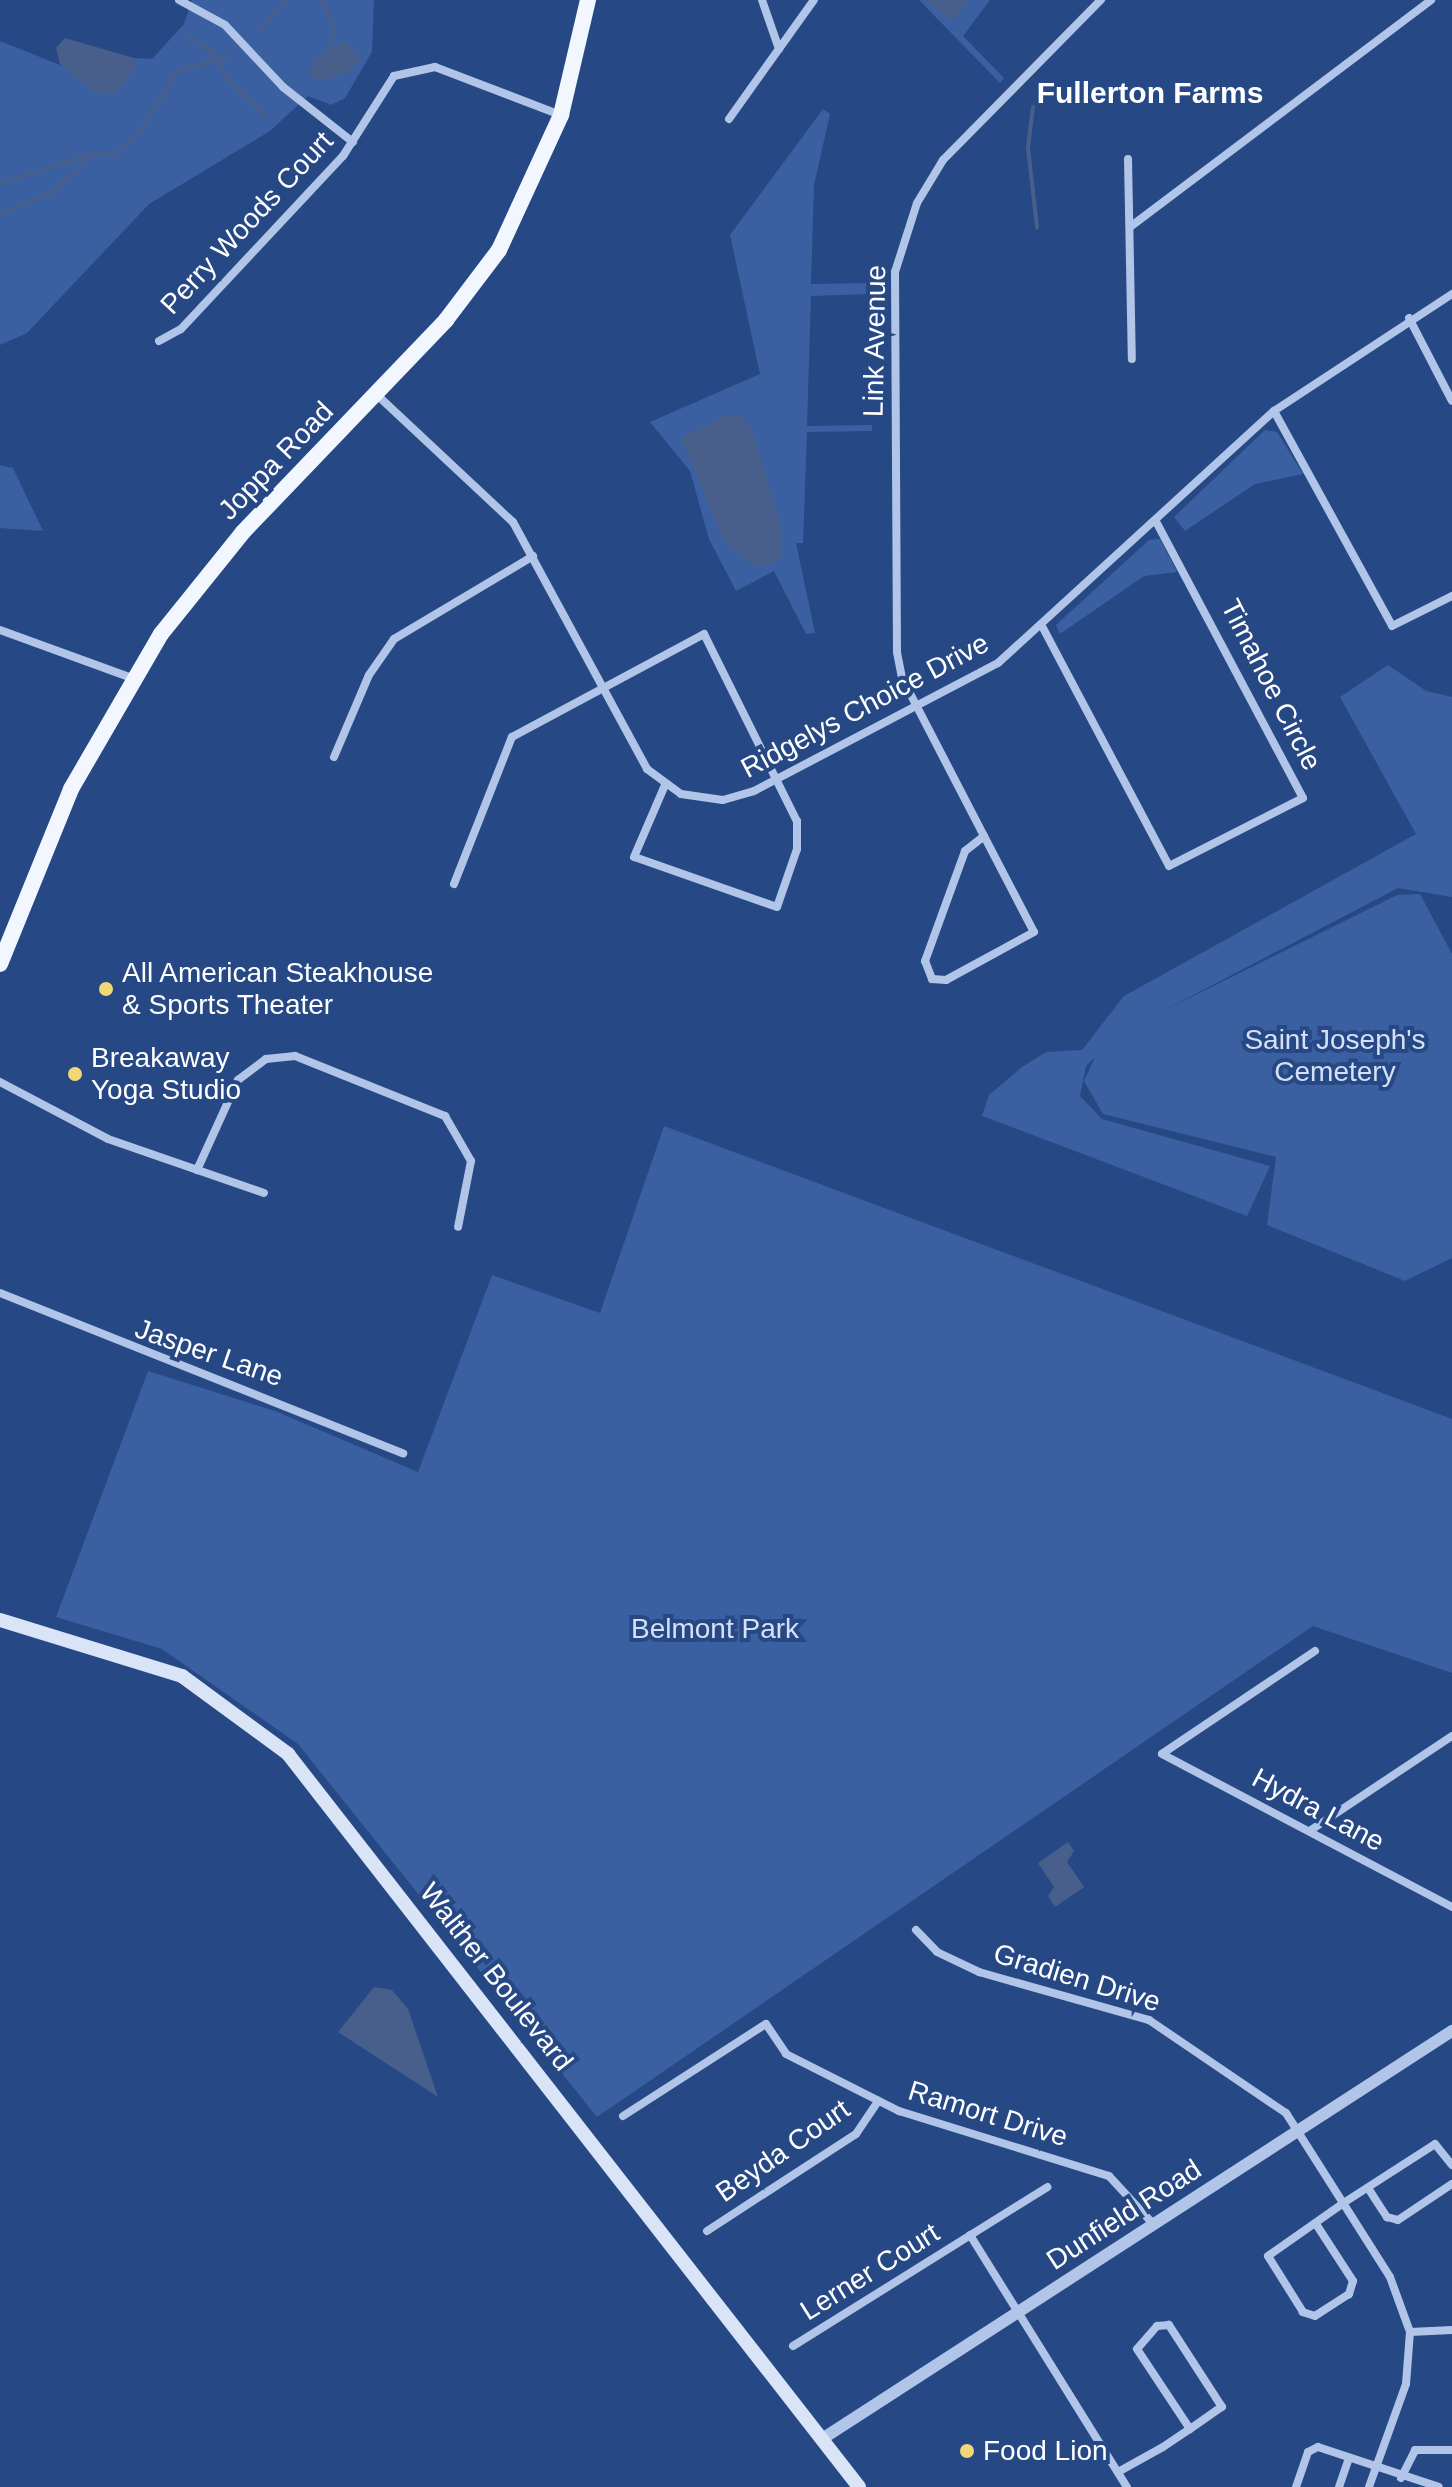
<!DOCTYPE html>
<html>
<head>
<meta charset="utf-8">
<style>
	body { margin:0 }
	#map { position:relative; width:1452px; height:2487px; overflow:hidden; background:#264884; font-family:Arial,sans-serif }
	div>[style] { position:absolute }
	.green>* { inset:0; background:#3b60a1 }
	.water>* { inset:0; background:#485f8c }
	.stream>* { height:4px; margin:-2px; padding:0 2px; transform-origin:2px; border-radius:2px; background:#485f8c }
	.minor>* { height:8px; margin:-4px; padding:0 4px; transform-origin:4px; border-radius:4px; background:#b0c5e8 }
	.tertiary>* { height:12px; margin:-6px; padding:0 6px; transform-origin:6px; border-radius:6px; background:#b0c5e8 }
	.secondary>* { height:14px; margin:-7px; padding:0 7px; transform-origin:7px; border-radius:7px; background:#dae4f7 }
	.primary>* { height:16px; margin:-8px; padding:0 8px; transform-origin:8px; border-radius:8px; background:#f2f6fe }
	.dots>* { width:22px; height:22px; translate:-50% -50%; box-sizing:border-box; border:4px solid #264884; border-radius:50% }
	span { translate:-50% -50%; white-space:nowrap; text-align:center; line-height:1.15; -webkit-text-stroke:8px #264884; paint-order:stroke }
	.street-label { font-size:28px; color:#fff }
	.poi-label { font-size:28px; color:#fff }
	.left { translate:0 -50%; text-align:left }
	.park-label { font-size:28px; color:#d4e0f6 }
	.neighbourhood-label { font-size:30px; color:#fff; font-weight:700 }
</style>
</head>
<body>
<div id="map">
	<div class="green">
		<i style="clip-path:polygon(192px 0,374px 0,372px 52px,345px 98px,331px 105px,308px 96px,270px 131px,149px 204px,27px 333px,0 345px,0 41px,85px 75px,97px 56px,152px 59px,184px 24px)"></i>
		<i style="clip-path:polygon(919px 0,990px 0,963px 36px,1004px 78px,1000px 83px)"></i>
		<i style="clip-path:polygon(823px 109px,830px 114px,814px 185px,811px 284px,871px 283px,870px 294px,811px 296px,807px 426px,872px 425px,872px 431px,807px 432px,803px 543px,796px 543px,815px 633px,806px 634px,774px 571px,736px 591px,709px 539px,690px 471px,650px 422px,760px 374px,730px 235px)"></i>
		<i style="clip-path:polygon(1265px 430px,1277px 432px,1303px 474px,1255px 484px,1185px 531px,1174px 517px)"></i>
		<i style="clip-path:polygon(0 465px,13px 468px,43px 531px,0 528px)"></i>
		<i style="clip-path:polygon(1160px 539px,1177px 572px,1144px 576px,1060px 634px,1056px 625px,1149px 540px)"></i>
		<i style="clip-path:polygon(1388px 665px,1426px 691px,1452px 697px,1452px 897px,1398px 888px,1159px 1013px,1397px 895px,1420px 894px,1452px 954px,1452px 1258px,1405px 1281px,1267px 1225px,1276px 1157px,1103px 1114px,1084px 1081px,1095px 1057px,1086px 1066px,1080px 1096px,1102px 1119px,1270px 1166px,1247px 1216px,982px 1116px,989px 1095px,1022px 1067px,1046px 1052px,1082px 1050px,1124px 996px,1416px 834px,1340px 697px)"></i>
		<i style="clip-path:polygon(664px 1126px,1452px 1419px,1452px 1673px,1313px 1626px,597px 2117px,298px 1744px,162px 1649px,56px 1617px,148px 1371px,275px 1411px,418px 1472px,492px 1275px,600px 1313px)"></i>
	</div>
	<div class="water">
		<i style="clip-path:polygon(926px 0,969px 0,951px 21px)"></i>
		<i style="clip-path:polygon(65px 38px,134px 58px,135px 70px,115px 94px,94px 92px,60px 64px,56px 48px)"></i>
		<i style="clip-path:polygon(344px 40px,361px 58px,351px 71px,321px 81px,309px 74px,314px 60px)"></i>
		<i style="clip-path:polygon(725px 416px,741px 416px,752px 429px,781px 525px,782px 555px,774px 563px,755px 567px,725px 544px,681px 438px)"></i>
		<i style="clip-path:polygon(1068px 1842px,1074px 1851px,1067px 1862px,1084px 1887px,1055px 1907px,1048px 1896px,1054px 1887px,1038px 1863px)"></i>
		<i style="clip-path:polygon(374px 1987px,392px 1990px,408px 2009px,438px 2097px,338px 2032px)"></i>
	</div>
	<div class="stream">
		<i style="left:322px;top:0;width:30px;rotate:66deg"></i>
		<i style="left:334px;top:27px;width:22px;rotate:103deg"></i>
		<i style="left:260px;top:30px;width:40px;rotate:-49deg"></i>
		<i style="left:189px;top:37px;width:26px;rotate:31deg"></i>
		<i style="left:211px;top:50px;width:39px;rotate:60deg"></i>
		<i style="left:231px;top:84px;width:47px;rotate:42.4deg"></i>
		<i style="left:1033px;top:107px;width:41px;rotate:97deg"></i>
		<i style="left:1028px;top:148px;width:80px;rotate:83.5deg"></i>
		<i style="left:0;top:183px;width:101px;rotate:-17.4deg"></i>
		<i style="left:96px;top:153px;width:18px;rotate:6deg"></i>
		<i style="left:114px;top:155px;width:33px;rotate:-41deg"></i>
		<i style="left:139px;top:133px;width:73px;rotate:-58.5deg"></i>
		<i style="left:177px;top:71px;width:52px;rotate:-15.6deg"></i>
		<i style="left:0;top:215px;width:59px;rotate:-24deg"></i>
		<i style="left:54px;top:191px;width:50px;rotate:-43.4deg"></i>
	</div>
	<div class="minor">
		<i style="left:179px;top:0;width:52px;rotate:28.5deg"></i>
		<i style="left:225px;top:25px;width:85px;rotate:46.9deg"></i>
		<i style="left:283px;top:87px;width:89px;rotate:38.2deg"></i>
		<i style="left:762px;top:0;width:52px;rotate:70.9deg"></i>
		<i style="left:729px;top:119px;width:146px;rotate:-54.5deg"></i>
		<i style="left:1128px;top:159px;width:200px;rotate:88.9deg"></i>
		<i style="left:1130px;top:227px;width:377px;rotate:-37deg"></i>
		<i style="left:1409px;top:318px;width:93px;rotate:62.6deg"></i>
		<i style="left:159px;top:341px;width:25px;rotate:-29deg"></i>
		<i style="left:181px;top:329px;width:237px;rotate:-46.9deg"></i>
		<i style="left:343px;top:156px;width:95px;rotate:-57.5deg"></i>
		<i style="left:394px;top:76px;width:42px;rotate:-12.4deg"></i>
		<i style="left:435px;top:67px;width:135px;rotate:20.9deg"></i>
		<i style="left:376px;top:394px;width:187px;rotate:43.1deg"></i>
		<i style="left:513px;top:522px;width:281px;rotate:61.5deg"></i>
		<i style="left:647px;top:769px;width:42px;rotate:36.3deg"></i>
		<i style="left:681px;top:794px;width:42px;rotate:8.1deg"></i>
		<i style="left:723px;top:800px;width:32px;rotate:-16deg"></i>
		<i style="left:754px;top:791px;width:276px;rotate:-27.7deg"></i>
		<i style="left:998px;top:663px;width:374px;rotate:-42.4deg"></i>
		<i style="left:1274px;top:411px;width:213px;rotate:-33.3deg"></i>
		<i style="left:1274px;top:411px;width:245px;rotate:61.2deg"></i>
		<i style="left:1392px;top:626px;width:67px;rotate:-26.6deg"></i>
		<i style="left:1043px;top:628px;width:269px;rotate:62.1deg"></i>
		<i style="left:1169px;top:866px;width:150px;rotate:-26.9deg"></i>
		<i style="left:1303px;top:798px;width:313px;rotate:-118deg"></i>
		<i style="left:0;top:630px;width:140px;rotate:20deg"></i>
		<i style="left:334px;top:757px;width:89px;rotate:-66.9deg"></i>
		<i style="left:369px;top:675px;width:44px;rotate:-55.2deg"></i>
		<i style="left:394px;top:639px;width:162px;rotate:-30.8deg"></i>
		<i style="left:984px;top:836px;width:178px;rotate:-117.4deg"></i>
		<i style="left:902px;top:678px;width:26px;rotate:-101deg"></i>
		<i style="left:897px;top:652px;width:380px;rotate:-90.3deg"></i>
		<i style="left:895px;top:272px;width:72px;rotate:-72.3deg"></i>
		<i style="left:917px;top:203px;width:50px;rotate:-58.8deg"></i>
		<i style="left:943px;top:160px;width:225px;rotate:-45.4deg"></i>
		<i style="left:984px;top:836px;width:108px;rotate:62.5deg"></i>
		<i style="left:1034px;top:932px;width:100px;rotate:151.4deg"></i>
		<i style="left:946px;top:980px;width:14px;rotate:-176deg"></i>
		<i style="left:932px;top:979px;width:19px;rotate:-111deg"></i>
		<i style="left:925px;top:961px;width:117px;rotate:-70deg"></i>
		<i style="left:965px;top:851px;width:24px;rotate:-38deg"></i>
		<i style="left:454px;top:884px;width:158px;rotate:-68.5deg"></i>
		<i style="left:512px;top:737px;width:218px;rotate:-28.2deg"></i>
		<i style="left:704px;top:634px;width:209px;rotate:63.6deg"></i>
		<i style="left:797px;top:821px;width:28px;rotate:90deg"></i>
		<i style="left:797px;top:849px;width:61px;rotate:109deg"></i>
		<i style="left:777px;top:907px;width:151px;rotate:-160.7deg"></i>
		<i style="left:634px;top:857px;width:78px;rotate:-66.7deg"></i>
		<i style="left:0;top:1082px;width:122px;rotate:27.8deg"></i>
		<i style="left:108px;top:1139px;width:165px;rotate:19.1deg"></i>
		<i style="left:197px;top:1170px;width:99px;rotate:-65.5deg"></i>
		<i style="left:238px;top:1080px;width:35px;rotate:-37deg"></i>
		<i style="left:266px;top:1059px;width:29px;rotate:-6deg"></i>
		<i style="left:295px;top:1056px;width:162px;rotate:21.8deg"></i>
		<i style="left:445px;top:1116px;width:52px;rotate:60deg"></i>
		<i style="left:471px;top:1161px;width:67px;rotate:101.1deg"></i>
		<i style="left:0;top:1293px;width:434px;rotate:21.7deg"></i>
		<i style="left:1315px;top:1651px;width:184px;rotate:146.1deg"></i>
		<i style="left:1162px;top:1754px;width:328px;rotate:27.8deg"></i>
		<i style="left:1311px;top:1830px;width:169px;rotate:-33.7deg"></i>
		<i style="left:916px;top:1930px;width:30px;rotate:46deg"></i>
		<i style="left:937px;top:1952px;width:47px;rotate:25.5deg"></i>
		<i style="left:979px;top:1972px;width:177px;rotate:15.8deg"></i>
		<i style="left:1149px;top:2020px;width:166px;rotate:34.2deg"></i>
		<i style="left:1286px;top:2113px;width:194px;rotate:57.6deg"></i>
		<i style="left:1390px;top:2277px;width:59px;rotate:70deg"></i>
		<i style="left:1410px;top:2332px;width:52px;rotate:94.4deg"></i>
		<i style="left:1406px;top:2384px;width:109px;rotate:109.8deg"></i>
		<i style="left:623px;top:2116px;width:170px;rotate:-32.8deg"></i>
		<i style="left:766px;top:2024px;width:36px;rotate:56deg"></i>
		<i style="left:786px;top:2054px;width:127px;rotate:26.8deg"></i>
		<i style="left:899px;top:2111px;width:220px;rotate:17.2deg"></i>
		<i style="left:1109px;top:2176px;width:67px;rotate:47.4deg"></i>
		<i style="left:1368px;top:2188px;width:35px;rotate:57deg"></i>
		<i style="left:1387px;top:2217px;width:11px;rotate:15deg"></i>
		<i style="left:1398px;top:2220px;width:65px;rotate:-33.7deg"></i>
		<i style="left:1316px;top:2224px;width:68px;rotate:57deg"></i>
		<i style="left:1353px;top:2281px;width:14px;rotate:107deg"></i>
		<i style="left:1349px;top:2294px;width:40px;rotate:147.1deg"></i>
		<i style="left:1315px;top:2316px;width:13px;rotate:-162deg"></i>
		<i style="left:1303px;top:2312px;width:66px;rotate:-122deg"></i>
		<i style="left:1268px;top:2256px;width:94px;rotate:-35deg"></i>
		<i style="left:1345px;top:2202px;width:107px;rotate:-32.8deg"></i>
		<i style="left:1435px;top:2144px;width:27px;rotate:51deg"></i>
		<i style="left:707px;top:2231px;width:178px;rotate:-33.1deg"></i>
		<i style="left:856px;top:2134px;width:40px;rotate:-56deg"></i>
		<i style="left:970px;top:2235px;width:297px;rotate:58.1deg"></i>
		<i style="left:1410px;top:2332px;width:42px;rotate:-2.7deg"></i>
		<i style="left:793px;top:2346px;width:300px;rotate:-32deg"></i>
		<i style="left:1118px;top:2472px;width:51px;rotate:-29.1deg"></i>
		<i style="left:1163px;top:2447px;width:32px;rotate:-34deg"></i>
		<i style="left:1190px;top:2429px;width:39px;rotate:-35deg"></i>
		<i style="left:1222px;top:2407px;width:98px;rotate:-122.9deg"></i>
		<i style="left:1169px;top:2325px;width:12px;rotate:175deg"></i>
		<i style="left:1157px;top:2326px;width:30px;rotate:131deg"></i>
		<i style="left:1137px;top:2349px;width:96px;rotate:56.5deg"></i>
		<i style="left:1401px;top:2478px;width:31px;rotate:-63deg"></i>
		<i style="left:1415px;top:2450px;width:37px"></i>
		<i style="left:1296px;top:2487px;width:37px;rotate:-71deg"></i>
		<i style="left:1308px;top:2452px;width:11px;rotate:-27deg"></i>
		<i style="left:1318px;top:2447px;width:127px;rotate:18.3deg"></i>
		<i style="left:1339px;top:2487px;width:31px;rotate:-71deg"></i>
	</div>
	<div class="tertiary">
		<i style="left:822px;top:2439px;width:751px;rotate:-32.93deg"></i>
	</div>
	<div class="secondary">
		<i style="left:0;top:1620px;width:190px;rotate:17.1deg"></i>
		<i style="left:182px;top:1676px;width:132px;rotate:36.3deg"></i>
		<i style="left:288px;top:1754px;width:929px;rotate:52.08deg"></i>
	</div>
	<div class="primary">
		<i style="left:0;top:964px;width:189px;rotate:-67.9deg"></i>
		<i style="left:71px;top:789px;width:179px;rotate:-59.9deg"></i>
		<i style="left:161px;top:634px;width:131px;rotate:-51.2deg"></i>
		<i style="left:243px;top:532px;width:294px;rotate:-46.2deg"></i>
		<i style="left:446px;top:320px;width:88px;rotate:-52.9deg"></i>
		<i style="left:499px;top:250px;width:149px;rotate:-65.3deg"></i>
		<i style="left:561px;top:115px;width:118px;rotate:-76.8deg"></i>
	</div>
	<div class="dots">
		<i style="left:106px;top:989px;background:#f1d775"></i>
		<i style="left:75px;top:1074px;background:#f1d775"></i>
		<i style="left:967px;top:2451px;background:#f1d775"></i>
	</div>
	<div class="street-label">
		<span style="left:247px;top:223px;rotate:-47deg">Perry Woods Court</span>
		<span style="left:875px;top:341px;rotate:-89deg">Link Avenue</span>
		<span style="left:276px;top:461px;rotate:-46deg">Joppa Road</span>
		<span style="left:1271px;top:685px;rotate:63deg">Timahoe Circle</span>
		<span style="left:865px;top:706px;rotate:-28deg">Ridgelys Choice Drive</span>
		<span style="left:209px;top:1353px;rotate:19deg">Jasper Lane</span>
		<span style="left:1318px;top:1810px;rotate:28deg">Hydra Lane</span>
		<span style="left:496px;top:1977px;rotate:52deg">Walther Boulevard</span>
		<span style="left:1077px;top:1978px;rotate:17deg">Gradien Drive</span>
		<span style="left:988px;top:2114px;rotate:17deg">Ramort Drive</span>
		<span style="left:783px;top:2151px;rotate:-35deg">Beyda Court</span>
		<span style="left:1124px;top:2215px;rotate:-33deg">Dunfield Road</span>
		<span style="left:870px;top:2272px;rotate:-32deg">Lerner Court</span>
	</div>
	<div class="poi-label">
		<span class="left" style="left:122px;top:989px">All American Steakhouse<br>&amp; Sports Theater</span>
		<span class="left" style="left:91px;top:1074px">Breakaway<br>Yoga Studio</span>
		<span class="left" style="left:983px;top:2451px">Food Lion</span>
	</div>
	<div class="park-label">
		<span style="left:1335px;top:1056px">Saint Joseph's<br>Cemetery</span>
		<span style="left:715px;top:1629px">Belmont Park</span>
	</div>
	<div class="neighbourhood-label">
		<span style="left:1150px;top:93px">Fullerton Farms</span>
	</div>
</div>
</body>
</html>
